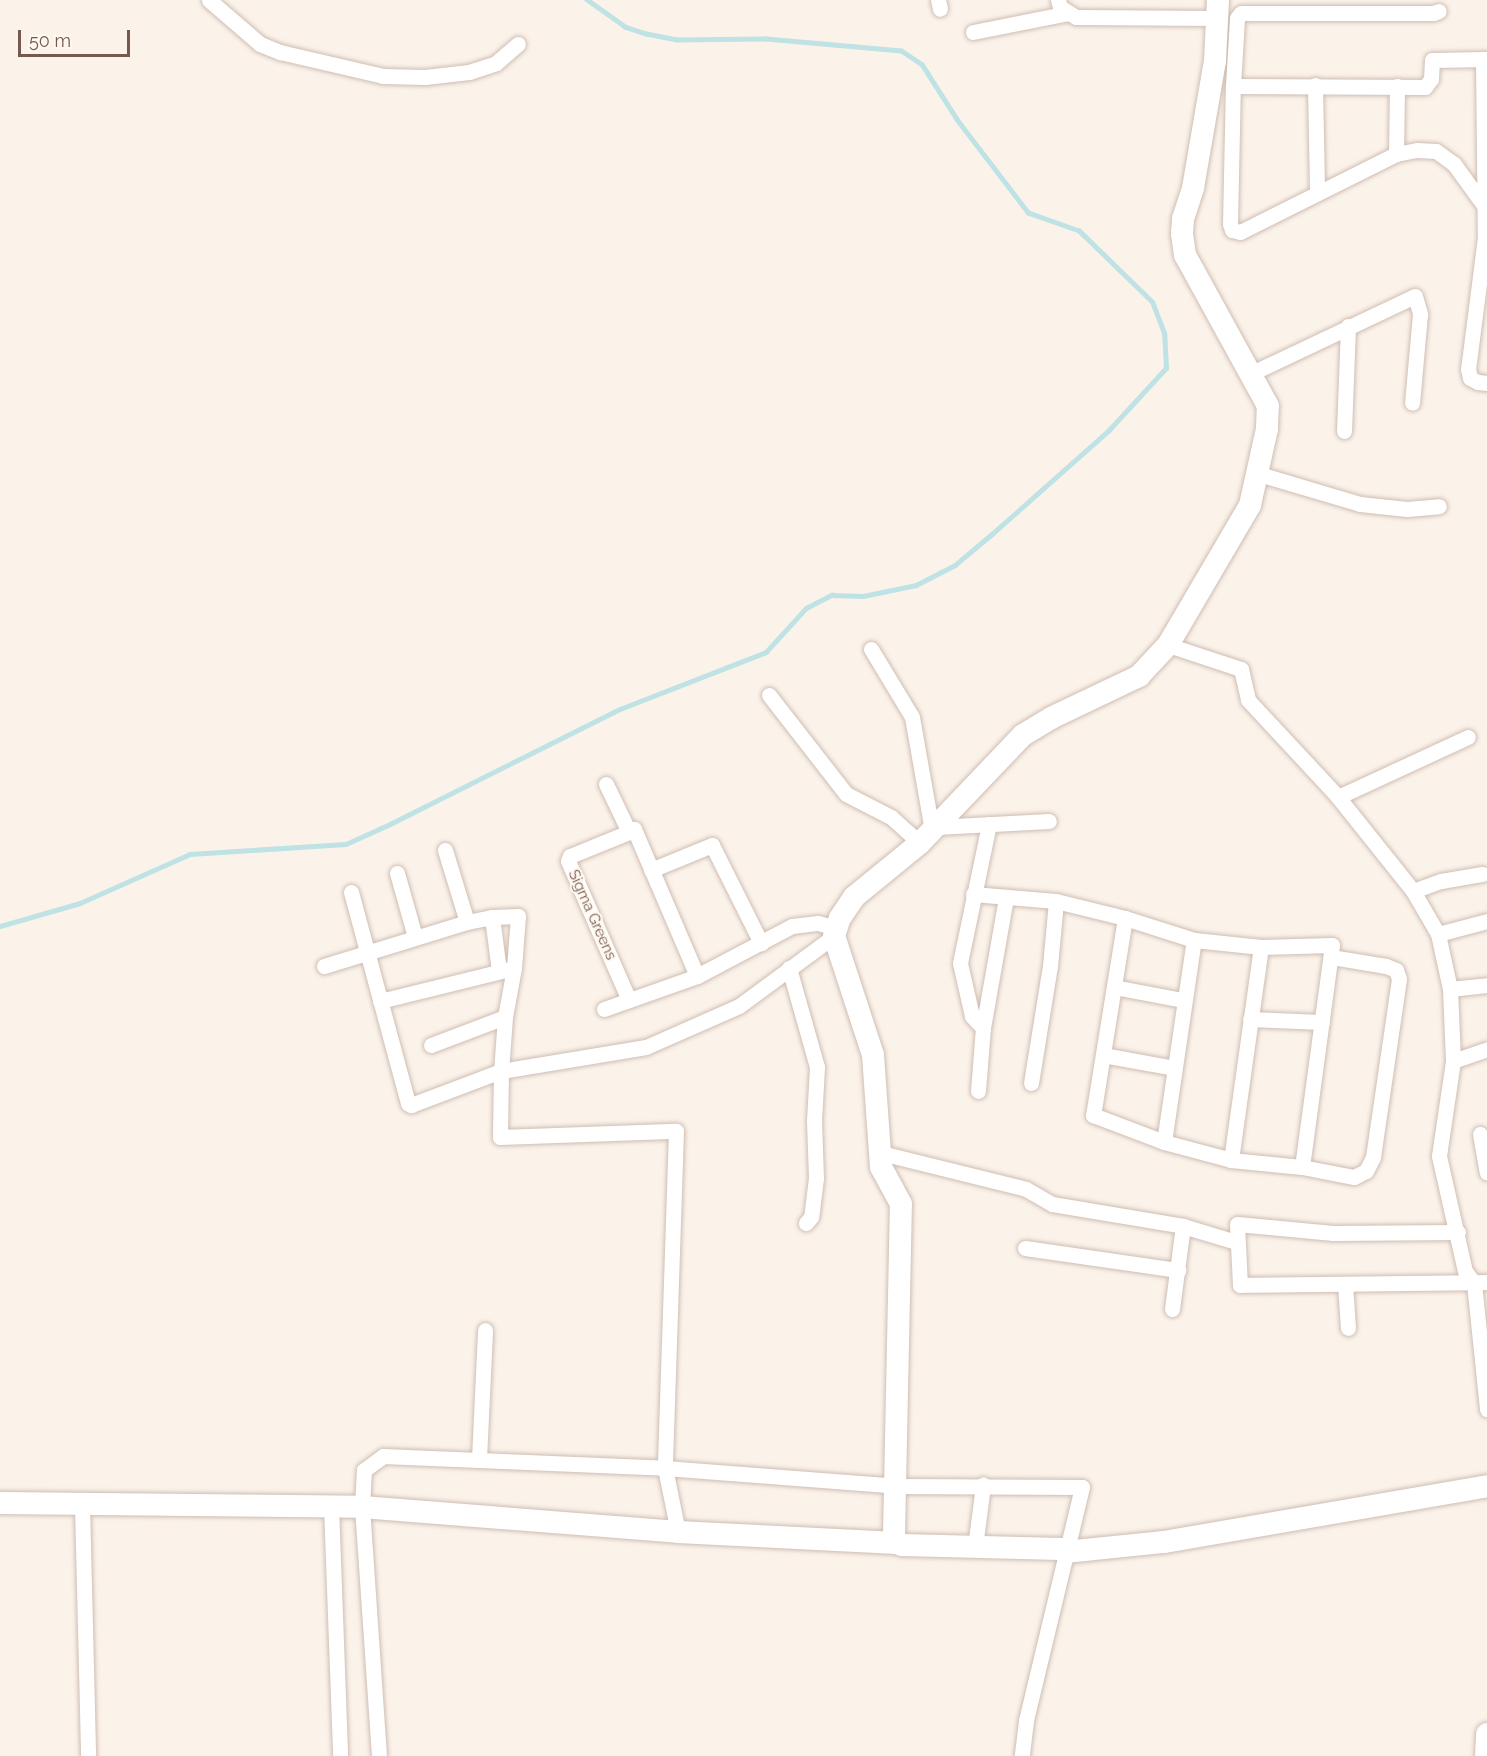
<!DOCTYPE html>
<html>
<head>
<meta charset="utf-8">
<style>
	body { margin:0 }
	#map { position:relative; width:1487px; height:1756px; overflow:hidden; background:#fbf3ea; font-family:Raleway,sans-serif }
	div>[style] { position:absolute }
	.stream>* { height:4.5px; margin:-2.25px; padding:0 2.25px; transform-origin:2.25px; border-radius:2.25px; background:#bfe2e4 }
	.roads { filter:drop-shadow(0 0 2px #cfbdb3) drop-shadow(0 0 2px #cfbdb3) }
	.street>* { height:15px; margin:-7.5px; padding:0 7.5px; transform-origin:7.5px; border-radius:7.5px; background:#fff }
	.secondary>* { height:22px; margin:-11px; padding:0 11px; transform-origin:11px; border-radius:11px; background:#fff }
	span { translate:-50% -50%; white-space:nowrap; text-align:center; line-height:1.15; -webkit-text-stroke:4.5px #fef8f1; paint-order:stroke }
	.street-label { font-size:15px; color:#75594f }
	.scale { position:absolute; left:18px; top:30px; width:112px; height:27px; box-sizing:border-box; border:3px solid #75594f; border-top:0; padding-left:8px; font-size:18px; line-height:21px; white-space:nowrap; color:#75594f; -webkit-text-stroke:4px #fef8f1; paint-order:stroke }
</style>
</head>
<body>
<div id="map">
	<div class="stream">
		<i style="left:0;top:926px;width:83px;rotate:-16deg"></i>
		<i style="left:80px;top:903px;width:120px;rotate:-24deg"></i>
		<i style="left:190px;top:854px;width:156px;rotate:-3.7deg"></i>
		<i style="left:346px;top:844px;width:48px;rotate:-24.4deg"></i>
		<i style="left:390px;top:824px;width:257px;rotate:-26.6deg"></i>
		<i style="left:620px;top:709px;width:157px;rotate:-21.3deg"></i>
		<i style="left:766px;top:652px;width:59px;rotate:-47.7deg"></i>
		<i style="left:806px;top:608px;width:29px;rotate:-27deg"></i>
		<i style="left:832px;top:595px;width:31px;rotate:2deg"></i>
		<i style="left:863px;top:596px;width:54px;rotate:-11.7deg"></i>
		<i style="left:916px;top:585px;width:44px;rotate:-27.1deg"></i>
		<i style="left:955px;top:565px;width:48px;rotate:-40deg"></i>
		<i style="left:992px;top:534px;width:157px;rotate:-41.6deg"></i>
		<i style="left:1109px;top:430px;width:84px;rotate:-47.4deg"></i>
		<i style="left:1166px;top:368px;width:35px;rotate:-93deg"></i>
		<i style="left:1164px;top:333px;width:33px;rotate:-111deg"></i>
		<i style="left:1152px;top:302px;width:102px;rotate:-135.8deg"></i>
		<i style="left:1079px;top:231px;width:54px;rotate:-160.6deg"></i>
		<i style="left:1028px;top:213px;width:117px;rotate:-127.4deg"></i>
		<i style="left:957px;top:120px;width:65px;rotate:-122.5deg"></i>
		<i style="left:922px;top:65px;width:25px;rotate:-146deg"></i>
		<i style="left:901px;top:51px;width:135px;rotate:-174.9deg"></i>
		<i style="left:767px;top:39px;width:90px;rotate:179.4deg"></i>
		<i style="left:677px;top:40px;width:32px;rotate:-169deg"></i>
		<i style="left:646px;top:34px;width:22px;rotate:-162deg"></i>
		<i style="left:625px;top:27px;width:47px;rotate:-144.6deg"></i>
	</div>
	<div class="roads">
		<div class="street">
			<i style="left:209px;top:0;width:67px;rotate:40.8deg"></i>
			<i style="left:260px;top:44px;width:22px;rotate:22deg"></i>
			<i style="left:280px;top:52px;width:106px;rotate:13.1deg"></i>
			<i style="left:383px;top:76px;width:42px;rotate:1.4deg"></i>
			<i style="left:425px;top:77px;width:44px;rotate:-6.5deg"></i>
			<i style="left:469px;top:72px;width:28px;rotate:-18deg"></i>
			<i style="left:496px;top:63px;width:29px;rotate:-41deg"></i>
			<i style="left:938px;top:0;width:9px;rotate:77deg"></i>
			<i style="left:1058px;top:0;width:7px;rotate:74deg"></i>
			<i style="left:1060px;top:7px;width:19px;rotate:32deg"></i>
			<i style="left:1076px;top:17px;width:141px;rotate:0.4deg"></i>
			<i style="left:973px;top:32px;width:98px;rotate:-11.2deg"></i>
			<i style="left:1483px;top:59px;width:178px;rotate:89.4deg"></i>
			<i style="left:1485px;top:237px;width:133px;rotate:97.3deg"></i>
			<i style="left:1468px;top:369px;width:9px;rotate:77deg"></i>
			<i style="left:1470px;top:378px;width:9px;rotate:27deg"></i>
			<i style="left:1478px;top:382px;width:9px;rotate:6deg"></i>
			<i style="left:1315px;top:85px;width:108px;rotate:88.9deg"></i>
			<i style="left:1233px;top:86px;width:192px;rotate:0.3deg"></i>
			<i style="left:1425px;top:87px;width:10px;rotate:-53deg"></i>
			<i style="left:1431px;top:79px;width:19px;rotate:-87deg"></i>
			<i style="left:1432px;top:60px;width:55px;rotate:-1deg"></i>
			<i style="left:1397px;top:86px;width:68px;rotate:90.8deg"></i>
			<i style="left:1396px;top:154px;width:174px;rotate:153.4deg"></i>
			<i style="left:1240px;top:232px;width:8px;rotate:-166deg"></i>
			<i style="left:1232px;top:230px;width:6px;rotate:-108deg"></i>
			<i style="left:1230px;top:224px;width:138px;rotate:-88.8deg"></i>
			<i style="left:1233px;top:86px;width:68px;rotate:-86.6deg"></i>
			<i style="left:1237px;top:18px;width:6px;rotate:-51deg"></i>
			<i style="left:1241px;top:13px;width:192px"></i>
			<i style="left:1433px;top:13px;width:6px;rotate:-18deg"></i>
			<i style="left:1396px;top:154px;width:21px;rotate:-11deg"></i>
			<i style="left:1417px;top:150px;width:19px;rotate:3deg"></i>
			<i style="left:1436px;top:151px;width:22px;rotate:36deg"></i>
			<i style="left:1454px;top:164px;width:53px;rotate:54.2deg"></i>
			<i style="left:1252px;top:373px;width:180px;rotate:-25.3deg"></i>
			<i style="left:1415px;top:296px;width:19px;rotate:74deg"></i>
			<i style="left:1420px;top:314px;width:89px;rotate:95.1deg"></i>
			<i style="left:1344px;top:431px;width:105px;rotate:-87.8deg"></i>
			<i style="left:1259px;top:474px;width:105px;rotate:16.5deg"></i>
			<i style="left:1360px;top:504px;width:47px;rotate:6.1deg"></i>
			<i style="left:1407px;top:509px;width:32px;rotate:-5deg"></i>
			<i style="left:1168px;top:645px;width:77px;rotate:18.2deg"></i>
			<i style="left:1241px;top:669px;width:32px;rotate:77deg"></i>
			<i style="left:1248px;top:700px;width:132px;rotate:47.1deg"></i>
			<i style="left:1338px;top:797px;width:120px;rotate:51.4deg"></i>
			<i style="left:1413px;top:891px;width:50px;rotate:59.8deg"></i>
			<i style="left:1438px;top:934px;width:56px;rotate:77.7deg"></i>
			<i style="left:1450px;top:989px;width:72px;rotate:87.6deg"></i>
			<i style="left:1453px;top:1061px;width:96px;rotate:98.4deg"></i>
			<i style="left:1439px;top:1156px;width:118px;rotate:77.3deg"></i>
			<i style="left:1465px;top:1271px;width:15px;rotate:53deg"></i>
			<i style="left:1474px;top:1283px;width:127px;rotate:84.1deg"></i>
			<i style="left:871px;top:649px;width:79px;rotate:58.9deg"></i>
			<i style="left:912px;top:717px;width:116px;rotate:80deg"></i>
			<i style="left:769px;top:695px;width:125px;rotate:52.1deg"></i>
			<i style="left:846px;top:794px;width:51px;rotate:27.1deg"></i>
			<i style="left:891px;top:817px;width:39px;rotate:42deg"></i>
			<i style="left:606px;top:784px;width:53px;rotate:64.4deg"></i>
			<i style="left:629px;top:832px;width:64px;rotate:157.9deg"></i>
			<i style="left:570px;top:856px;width:5px;rotate:112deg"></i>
			<i style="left:568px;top:861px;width:152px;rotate:66.3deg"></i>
			<i style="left:1338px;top:797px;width:143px;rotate:-24.8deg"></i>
			<i style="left:936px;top:827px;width:113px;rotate:-3deg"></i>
			<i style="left:629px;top:832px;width:6px;rotate:-31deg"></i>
			<i style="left:634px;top:829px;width:160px;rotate:66.8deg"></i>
			<i style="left:445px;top:850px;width:75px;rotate:73deg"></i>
			<i style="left:651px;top:870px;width:66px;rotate:-22.3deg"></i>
			<i style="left:712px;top:845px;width:110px;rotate:63.4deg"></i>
			<i style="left:397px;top:873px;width:66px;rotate:74.3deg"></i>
			<i style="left:1413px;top:891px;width:30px;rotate:-20deg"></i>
			<i style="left:1441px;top:881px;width:42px;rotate:-9.7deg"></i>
			<i style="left:351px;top:892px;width:219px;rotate:74.9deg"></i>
			<i style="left:408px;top:1103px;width:4px;rotate:34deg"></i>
			<i style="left:411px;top:1105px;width:96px;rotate:-20.7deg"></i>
			<i style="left:501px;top:1071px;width:147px;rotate:-9.4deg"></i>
			<i style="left:646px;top:1047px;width:102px;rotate:-23.8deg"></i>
			<i style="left:739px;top:1006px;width:118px;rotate:-36.4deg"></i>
			<i style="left:973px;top:894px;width:83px;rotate:4.8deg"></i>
			<i style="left:1056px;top:901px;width:71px;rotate:13.8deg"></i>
			<i style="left:1125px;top:918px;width:200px;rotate:99.2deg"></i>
			<i style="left:1093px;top:1115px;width:76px;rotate:20.8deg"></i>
			<i style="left:1164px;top:1142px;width:69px;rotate:15deg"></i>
			<i style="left:1231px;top:1160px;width:71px;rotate:5.6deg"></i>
			<i style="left:1302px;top:1167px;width:224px;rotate:-82.3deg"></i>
			<i style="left:1332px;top:945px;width:71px;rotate:178.4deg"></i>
			<i style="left:1261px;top:947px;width:67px;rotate:-174deg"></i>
			<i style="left:1194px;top:940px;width:72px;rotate:-162.3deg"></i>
			<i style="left:492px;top:917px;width:54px;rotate:82.6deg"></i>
			<i style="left:1438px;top:934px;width:51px;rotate:-14.9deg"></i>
			<i style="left:324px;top:966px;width:150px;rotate:-17.1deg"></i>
			<i style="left:467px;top:922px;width:25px;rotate:-11deg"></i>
			<i style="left:492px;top:917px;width:26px;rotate:-2deg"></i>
			<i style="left:518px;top:916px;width:52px;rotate:94.4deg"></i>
			<i style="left:514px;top:968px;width:50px;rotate:100.4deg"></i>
			<i style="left:505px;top:1017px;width:54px;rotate:94.2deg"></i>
			<i style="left:501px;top:1071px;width:66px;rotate:90.9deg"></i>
			<i style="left:500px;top:1137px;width:176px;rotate:-2deg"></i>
			<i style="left:676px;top:1131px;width:337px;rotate:91.9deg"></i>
			<i style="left:665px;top:1468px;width:65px;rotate:78.5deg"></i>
			<i style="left:789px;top:968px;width:103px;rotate:74.2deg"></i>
			<i style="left:817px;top:1067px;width:54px;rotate:93.2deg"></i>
			<i style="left:814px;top:1121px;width:57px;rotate:88deg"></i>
			<i style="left:816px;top:1178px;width:39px;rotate:97deg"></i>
			<i style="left:811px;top:1217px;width:8px;rotate:130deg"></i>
			<i style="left:1114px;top:987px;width:70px;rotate:10.7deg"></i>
			<i style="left:1450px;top:989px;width:37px;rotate:-6deg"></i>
			<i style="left:380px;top:1001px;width:138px;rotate:-13.8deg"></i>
			<i style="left:604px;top:1009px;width:99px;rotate:-19.5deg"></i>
			<i style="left:697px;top:976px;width:107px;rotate:-27.8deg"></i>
			<i style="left:792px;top:926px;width:26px;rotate:-7deg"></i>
			<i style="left:818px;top:923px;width:20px;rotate:15deg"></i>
			<i style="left:1250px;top:1019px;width:72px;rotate:2.4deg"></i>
			<i style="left:983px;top:1028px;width:16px;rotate:-133deg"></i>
			<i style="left:972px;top:1016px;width:54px;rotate:-102.8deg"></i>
			<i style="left:960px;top:963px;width:142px;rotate:-78.2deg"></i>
			<i style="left:431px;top:1045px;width:79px;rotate:-20.7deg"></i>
			<i style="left:1103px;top:1055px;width:72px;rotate:10.4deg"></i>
			<i style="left:1453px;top:1061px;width:36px;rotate:-19deg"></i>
			<i style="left:1031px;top:1083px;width:119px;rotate:-80.8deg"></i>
			<i style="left:1050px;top:966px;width:65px;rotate:-84.7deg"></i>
			<i style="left:978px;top:1091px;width:63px;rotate:-85.5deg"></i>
			<i style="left:983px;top:1028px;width:132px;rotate:-80deg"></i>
			<i style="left:1480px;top:1134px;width:39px;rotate:80deg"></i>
			<i style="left:1164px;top:1142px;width:204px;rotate:-81.6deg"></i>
			<i style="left:881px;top:1153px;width:149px;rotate:13.9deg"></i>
			<i style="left:1026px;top:1189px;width:30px;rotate:30deg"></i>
			<i style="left:1052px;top:1204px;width:133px;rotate:9.5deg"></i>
			<i style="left:1183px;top:1226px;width:55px;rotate:16.8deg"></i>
			<i style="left:1231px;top:1160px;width:215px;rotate:-82deg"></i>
			<i style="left:1302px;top:1167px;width:53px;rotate:10.9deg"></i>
			<i style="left:1354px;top:1177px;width:13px;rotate:-27deg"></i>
			<i style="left:1366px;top:1171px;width:16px;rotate:-63deg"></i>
			<i style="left:1373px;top:1157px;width:180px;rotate:-81.7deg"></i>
			<i style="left:1399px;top:979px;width:9px;rotate:-108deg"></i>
			<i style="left:1396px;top:970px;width:11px;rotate:-158deg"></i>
			<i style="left:1386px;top:966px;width:56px;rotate:-170.7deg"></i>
			<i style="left:1458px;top:1232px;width:125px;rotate:179.5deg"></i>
			<i style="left:1333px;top:1233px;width:96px;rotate:-174.6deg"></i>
			<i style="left:1237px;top:1224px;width:61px;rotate:87.2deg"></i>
			<i style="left:1240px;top:1285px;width:247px;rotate:-0.7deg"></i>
			<i style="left:1025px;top:1248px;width:155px;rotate:8.2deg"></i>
			<i style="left:1345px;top:1284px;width:44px;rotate:86.1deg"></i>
			<i style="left:1172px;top:1309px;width:84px;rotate:-82.5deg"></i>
			<i style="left:479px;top:1459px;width:129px;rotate:-87.3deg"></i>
			<i style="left:82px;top:1505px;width:251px;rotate:88.6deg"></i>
			<i style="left:331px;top:1506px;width:250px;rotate:87.9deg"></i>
			<i style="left:975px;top:1547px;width:63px;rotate:-82.6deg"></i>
			<i style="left:379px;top:1756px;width:250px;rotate:-93.9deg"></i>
			<i style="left:362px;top:1507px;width:37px;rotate:-87deg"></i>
			<i style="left:364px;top:1470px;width:24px;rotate:-36deg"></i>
			<i style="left:383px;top:1456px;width:282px;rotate:2.4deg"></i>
			<i style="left:665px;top:1468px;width:233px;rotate:4.4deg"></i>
			<i style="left:897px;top:1486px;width:185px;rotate:0.3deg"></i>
			<i style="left:1082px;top:1487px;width:241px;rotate:103.5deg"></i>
			<i style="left:1026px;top:1721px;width:35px;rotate:97deg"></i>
		</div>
		<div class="secondary">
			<i style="left:0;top:1503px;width:362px;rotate:0.6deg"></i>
			<i style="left:362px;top:1507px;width:317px;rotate:4.5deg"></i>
			<i style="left:678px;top:1532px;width:219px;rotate:2.9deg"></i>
			<i style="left:897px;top:1543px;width:5px;rotate:22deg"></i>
			<i style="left:902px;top:1545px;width:159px;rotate:1.4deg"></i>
			<i style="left:1061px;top:1549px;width:5px;rotate:37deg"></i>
			<i style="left:1065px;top:1552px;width:100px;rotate:-5.8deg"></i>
			<i style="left:1164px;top:1542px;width:328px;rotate:-9.8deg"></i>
			<i style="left:897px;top:1543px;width:9px;rotate:-111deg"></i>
			<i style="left:894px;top:1535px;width:331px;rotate:-88.8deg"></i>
			<i style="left:901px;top:1204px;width:42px;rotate:-118.4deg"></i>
			<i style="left:881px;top:1167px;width:112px;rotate:-94.1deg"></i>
			<i style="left:873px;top:1055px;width:125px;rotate:-108.1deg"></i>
			<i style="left:834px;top:936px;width:19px;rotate:-72deg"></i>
			<i style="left:840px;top:918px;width:25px;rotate:-56deg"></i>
			<i style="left:854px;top:897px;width:85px;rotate:-39.3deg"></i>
			<i style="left:920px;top:843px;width:149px;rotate:-46.4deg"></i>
			<i style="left:1023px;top:735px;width:33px;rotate:-31deg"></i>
			<i style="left:1051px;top:718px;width:98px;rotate:-25.5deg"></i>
			<i style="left:1139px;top:676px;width:42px;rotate:-46.9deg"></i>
			<i style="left:1168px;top:645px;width:162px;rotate:-59.6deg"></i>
			<i style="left:1250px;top:505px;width:78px;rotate:-77.4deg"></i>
			<i style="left:1267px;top:429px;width:23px;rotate:-88deg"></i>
			<i style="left:1268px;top:406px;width:172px;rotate:-118.8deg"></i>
			<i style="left:1185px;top:255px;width:21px;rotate:-98deg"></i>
			<i style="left:1182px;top:234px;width:15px;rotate:-86deg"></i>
			<i style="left:1183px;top:219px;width:33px;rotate:-72deg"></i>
			<i style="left:1193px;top:188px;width:129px;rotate:-80.2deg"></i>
			<i style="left:1215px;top:61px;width:61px;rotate:-87.2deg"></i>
			<i style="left:1486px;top:1756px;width:22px;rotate:-87deg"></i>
		</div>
	</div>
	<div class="street-label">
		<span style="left:592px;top:915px;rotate:66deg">Sigma Greens</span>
	</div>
	<div class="scale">50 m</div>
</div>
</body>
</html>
